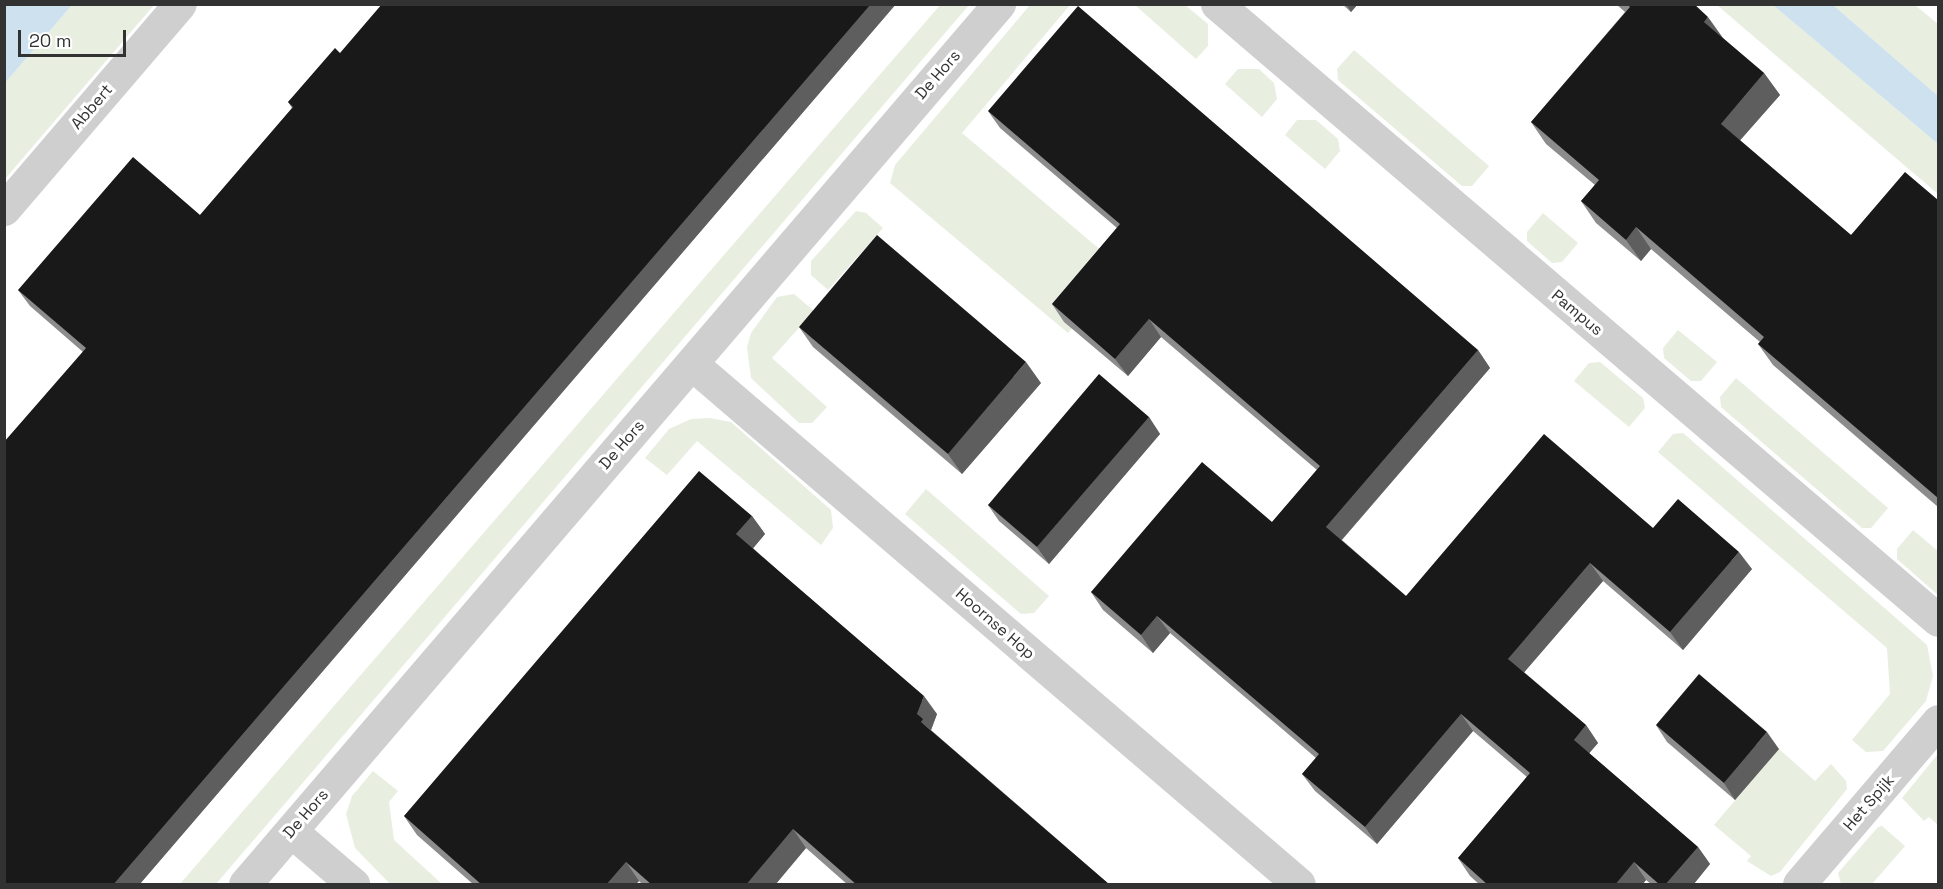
<!DOCTYPE html>
<html>
<head>
<meta charset="utf-8">
<style>
	body { margin:0 }
	#map { position:relative; width:1943px; height:889px; overflow:hidden; background:#fff; font-family:"Space Grotesk",sans-serif }
	div>[style] { position:absolute }
	.green>* { inset:0; background:#e8eee0 }
	.water>* { inset:0; background:#cde1ee }
	.minor>* { height:33px; margin:-16.5px; padding:0 16.5px; transform-origin:16.5px; border-radius:16.5px; background:#cfcfcf }
	.tertiary>* { height:33px; margin:-16.5px; padding:0 16.5px; transform-origin:16.5px; border-radius:16.5px; background:#cfcfcf }
	.wall>* { inset:0; background:#8c8c8c }
	.shaded-wall>* { inset:0; background:#5e5e5e }
	.building>* { inset:0; background:#191919 }
	span { translate:-50% -50%; white-space:nowrap; text-align:center; line-height:1.15; -webkit-text-stroke:6px #fff; paint-order:stroke }
	.street-label { font-size:16px; color:#323232 }
	.frame { position:absolute; inset:0; border:6px solid #323232; pointer-events:none }
	.scale { position:absolute; left:18px; top:30px; width:108px; height:27px; box-sizing:border-box; border:3px solid #323232; border-top:0; padding-left:8px; font-size:18px; line-height:21px; white-space:nowrap; color:#323232; -webkit-text-stroke:4px #fff; paint-order:stroke }
</style>
</head>
<body>
<div id="map">
	<div class="green">
		<i style="clip-path:polygon(941px 4px,969px 5px,216px 884px,180px 884px)"></i>
		<i style="clip-path:polygon(72px 5px,154px 5px,5px 179px,5px 83px)"></i>
		<i style="clip-path:polygon(1030px 5px,1070px 5px,962px 133px,1122px 268px,1068px 333px,890px 183px,895px 165px)"></i>
		<i style="clip-path:polygon(1135px 5px,1185px 5px,1208px 24px,1208px 46px,1196px 59px)"></i>
		<i style="clip-path:polygon(1717px 5px,1773px 5px,1938px 144px,1938px 194px)"></i>
		<i style="clip-path:polygon(1833px 5px,1915px 5px,1938px 24px,1938px 96px)"></i>
		<i style="clip-path:polygon(1354px 50px,1489px 166px,1472px 186px,1462px 186px,1338px 80px,1337px 69px)"></i>
		<i style="clip-path:polygon(1238px 69px,1259px 69px,1274px 83px,1277px 99px,1262px 117px,1225px 84px)"></i>
		<i style="clip-path:polygon(1297px 120px,1316px 120px,1338px 139px,1340px 151px,1325px 169px,1285px 135px)"></i>
		<i style="clip-path:polygon(856px 211px,866px 213px,883px 228px,828px 290px,811px 275px,811px 261px)"></i>
		<i style="clip-path:polygon(1543px 213px,1578px 243px,1562px 262px,1552px 263px,1527px 241px,1527px 232px)"></i>
		<i style="clip-path:polygon(794px 294px,814px 311px,772px 358px,827px 407px,812px 423px,799px 423px,751px 378px,747px 347px,751px 333px,777px 297px)"></i>
		<i style="clip-path:polygon(1678px 330px,1717px 362px,1701px 381px,1691px 381px,1664px 358px,1663px 348px)"></i>
		<i style="clip-path:polygon(1600px 362px,1643px 398px,1645px 408px,1629px 427px,1574px 381px,1589px 363px)"></i>
		<i style="clip-path:polygon(1736px 378px,1888px 508px,1871px 528px,1862px 528px,1721px 407px,1720px 397px)"></i>
		<i style="clip-path:polygon(710px 418px,731px 422px,831px 510px,833px 528px,821px 545px,697px 441px,667px 475px,645px 458px,669px 429px,691px 419px)"></i>
		<i style="clip-path:polygon(1683px 433px,1927px 645px,1933px 676px,1926px 701px,1883px 751px,1866px 752px,1852px 740px,1890px 694px,1887px 648px,1658px 452px,1673px 434px)"></i>
		<i style="clip-path:polygon(926px 489px,1049px 596px,1034px 613px,1021px 614px,905px 514px)"></i>
		<i style="clip-path:polygon(1913px 530px,1938px 551px,1938px 595px,1897px 559px,1897px 549px)"></i>
		<i style="clip-path:polygon(1779px 749px,1815px 781px,1831px 764px,1846px 781px,1847px 789px,1780px 872px,1771px 876px,1747px 861px,1751px 856px,1714px 825px)"></i>
		<i style="clip-path:polygon(1938px 754px,1938px 825px,1929px 817px,1924px 821px,1902px 798px)"></i>
		<i style="clip-path:polygon(373px 771px,398px 791px,389px 802px,394px 840px,442px 884px,390px 884px,355px 848px,346px 814px,352px 796px)"></i>
		<i style="clip-path:polygon(1882px 826px,1905px 846px,1872px 884px,1841px 884px,1838px 873px,1878px 827px)"></i>
	</div>
	<div class="water">
		<i style="clip-path:polygon(5px 5px,72px 5px,5px 83px,4px 6px)"></i>
		<i style="clip-path:polygon(1773px 5px,1833px 5px,1938px 96px,1938px 144px)"></i>
	</div>
	<div class="minor">
		<i style="left:1217px;top:4px;width:948px;rotate:40.51deg"></i>
		<i style="left:692px;top:364px;width:799px;rotate:40.59deg"></i>
		<i style="left:291px;top:831px;width:82px;rotate:40.5deg"></i>
		<i style="left:245px;top:884px;width:1159px;rotate:-49.41deg"></i>
		<i style="left:1799px;top:884px;width:214px;rotate:-49.5deg"></i>
	</div>
	<div class="tertiary">
		<i style="left:4px;top:209px;width:270px;rotate:-49.4deg"></i>
	</div>
	<div class="wall">
		<i style="clip-path:polygon(896px 4px,139px 885px,4px 885px,83px 352px,30px 306px,18px 290px,200px 215px,292px 108px,288px 102px,340px 53px)"></i>
		<i style="clip-path:polygon(1342px 4px,1358px 4px,1351px 12px)"></i>
		<i style="clip-path:polygon(1616px 4px,1694px 4px,1723px 38px,1764px 73px,1780px 95px,1740px 140px,1851px 235px,1938px 200px,1938px 507px,1773px 365px,1758px 344px,1760px 342px,1651px 249px,1641px 261px,1596px 223px,1581px 201px,1595px 185px,1546px 144px,1531px 122px,1625px 12px)"></i>
		<i style="clip-path:polygon(988px 111px,1478px 350px,1490px 368px,1342px 540px,1406px 596px,1653px 528px,1752px 569px,1683px 650px,1603px 581px,1524px 672px,1586px 725px,1598px 743px,1589px 753px,1698px 847px,1710px 864px,1693px 885px,1652px 885px,1646px 880px,1642px 885px,1480px 885px,1470px 876px,1458px 858px,1527px 777px,1473px 731px,1377px 844px,1315px 791px,1302px 774px,1316px 758px,1170px 633px,1153px 653px,1103px 610px,1091px 592px,1272px 522px,1317px 470px,1161px 337px,1128px 376px,1064px 322px,1052px 304px,1117px 228px,1000px 128px)"></i>
		<i style="clip-path:polygon(799px 327px,1041px 383px,962px 474px,813px 347px)"></i>
		<i style="clip-path:polygon(1149px 417px,1160px 434px,1049px 564px,999px 521px,988px 505px)"></i>
		<i style="clip-path:polygon(752px 516px,765px 534px,753px 548px,937px 714px,931px 730px,1110px 885px,848px 885px,806px 848px,775px 885px,643px 885px,639px 881px,635px 885px,474px 885px,417px 835px,404px 816px)"></i>
		<i style="clip-path:polygon(1656px 725px,1779px 749px,1735px 800px,1667px 742px)"></i>
	</div>
	<div class="shaded-wall">
		<i style="clip-path:polygon(871px 4px,896px 4px,139px 885px,113px 885px)"></i>
		<i style="clip-path:polygon(1346px 4px,1358px 4px,1351px 12px)"></i>
		<i style="clip-path:polygon(1708px 17px,1723px 38px,1704px 22px)"></i>
		<i style="clip-path:polygon(1764px 73px,1780px 95px,1736px 145px,1721px 124px)"></i>
		<i style="clip-path:polygon(1636px 227px,1651px 249px,1641px 261px,1626px 240px)"></i>
		<i style="clip-path:polygon(1149px 319px,1161px 337px,1128px 376px,1115px 359px)"></i>
		<i style="clip-path:polygon(1478px 350px,1490px 368px,1338px 544px,1326px 527px)"></i>
		<i style="clip-path:polygon(1026px 362px,1041px 383px,962px 474px,948px 454px)"></i>
		<i style="clip-path:polygon(1149px 417px,1160px 434px,1049px 564px,1037px 547px)"></i>
		<i style="clip-path:polygon(752px 516px,765px 534px,750px 552px,736px 534px)"></i>
		<i style="clip-path:polygon(1739px 552px,1752px 569px,1683px 650px,1670px 632px)"></i>
		<i style="clip-path:polygon(1590px 563px,1603px 581px,1521px 676px,1508px 659px)"></i>
		<i style="clip-path:polygon(1157px 616px,1170px 633px,1153px 653px,1141px 635px)"></i>
		<i style="clip-path:polygon(924px 696px,937px 714px,931px 730px,921px 722px,917px 714px)"></i>
		<i style="clip-path:polygon(1461px 714px,1473px 731px,1377px 844px,1365px 827px)"></i>
		<i style="clip-path:polygon(1586px 725px,1598px 743px,1586px 757px,1574px 740px)"></i>
		<i style="clip-path:polygon(1767px 732px,1779px 749px,1735px 800px,1724px 783px)"></i>
		<i style="clip-path:polygon(793px 829px,806px 848px,775px 885px,746px 885px)"></i>
		<i style="clip-path:polygon(1698px 847px,1710px 864px,1693px 885px,1665px 885px)"></i>
		<i style="clip-path:polygon(626px 862px,639px 881px,635px 885px,606px 885px)"></i>
		<i style="clip-path:polygon(1634px 862px,1646px 880px,1642px 885px,1615px 885px)"></i>
	</div>
	<div class="building">
		<i style="clip-path:polygon(382px 4px,871px 4px,113px 885px,4px 885px,4px 442px,86px 348px,18px 290px,133px 157px,200px 215px,293px 107px,288px 102px,335px 48px,340px 53px)"></i>
		<i style="clip-path:polygon(1627px 4px,1694px 4px,1708px 17px,1704px 22px,1764px 73px,1721px 124px,1851px 235px,1905px 172px,1938px 200px,1938px 498px,1758px 344px,1764px 337px,1636px 227px,1626px 240px,1581px 201px,1599px 180px,1531px 122px,1630px 7px)"></i>
		<i style="clip-path:polygon(1078px 6px,1478px 350px,1326px 527px,1406px 596px,1544px 434px,1653px 528px,1678px 499px,1739px 552px,1670px 632px,1590px 563px,1508px 659px,1586px 725px,1574px 740px,1698px 847px,1665px 885px,1660px 885px,1634px 862px,1615px 885px,1488px 885px,1458px 858px,1530px 773px,1461px 714px,1365px 827px,1302px 774px,1319px 754px,1157px 616px,1141px 635px,1091px 592px,1202px 462px,1272px 522px,1320px 466px,1149px 319px,1115px 359px,1052px 304px,1120px 224px,988px 111px)"></i>
		<i style="clip-path:polygon(877px 235px,1026px 362px,948px 454px,799px 327px)"></i>
		<i style="clip-path:polygon(1099px 374px,1149px 417px,1037px 547px,988px 505px)"></i>
		<i style="clip-path:polygon(699px 471px,752px 516px,736px 534px,924px 696px,917px 714px,923px 719px,921px 722px,1110px 885px,857px 885px,793px 829px,746px 885px,652px 885px,626px 862px,606px 885px,482px 885px,404px 816px)"></i>
		<i style="clip-path:polygon(1699px 674px,1767px 732px,1724px 783px,1656px 725px)"></i>
	</div>
	<div class="street-label">
		<span style="left:938px;top:75px;rotate:-49deg">De Hors</span>
		<span style="left:92px;top:107px;rotate:-49deg">Abbert</span>
		<span style="left:1577px;top:313px;rotate:40deg">Pampus</span>
		<span style="left:622px;top:445px;rotate:-49deg">De Hors</span>
		<span style="left:995px;top:624px;rotate:41deg">Hoornse Hop</span>
		<span style="left:1869px;top:803px;rotate:-49deg">Het Spijk</span>
		<span style="left:306px;top:814px;rotate:-49deg">De Hors</span>
	</div>
	<div class="frame"></div>
	<div class="scale">20 m</div>
</div>
</body>
</html>
